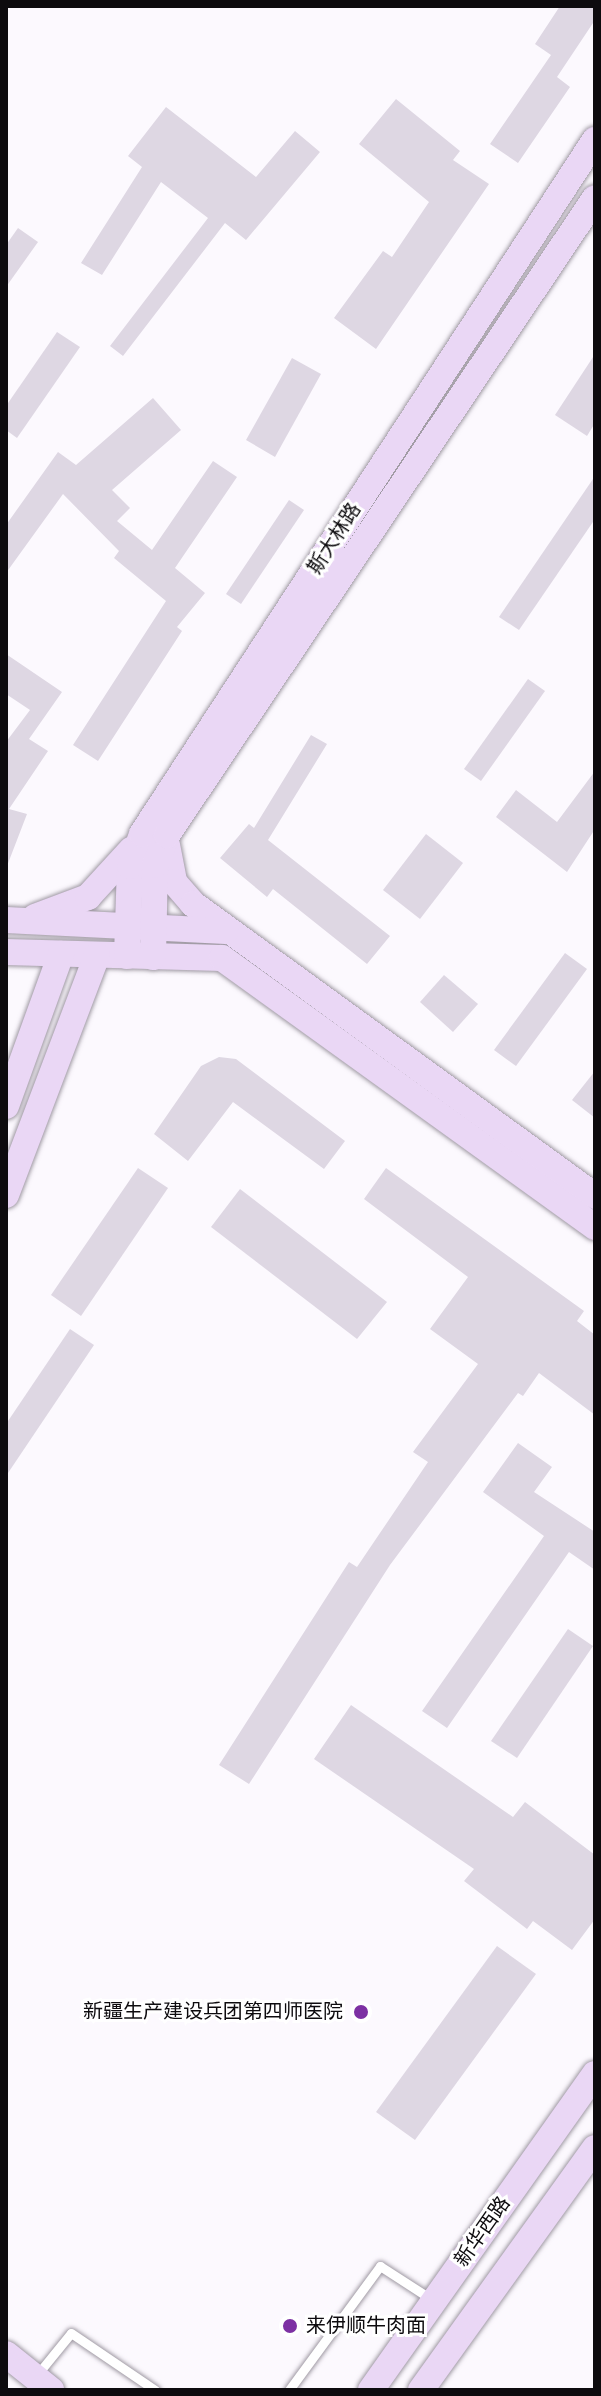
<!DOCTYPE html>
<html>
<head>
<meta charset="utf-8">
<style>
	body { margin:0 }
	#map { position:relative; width:601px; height:2396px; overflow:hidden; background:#fcf9fe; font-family:"Source Sans 3","Noto Sans SC",sans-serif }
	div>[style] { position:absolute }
	.building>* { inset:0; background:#ded7e3 }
	.roads { filter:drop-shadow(0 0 2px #a09aa4) drop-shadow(0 0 2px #a09aa4) }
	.lane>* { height:9px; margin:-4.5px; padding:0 4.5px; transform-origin:4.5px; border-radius:4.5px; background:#fff }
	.secondary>* { height:26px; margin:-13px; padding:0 13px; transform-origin:13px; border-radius:13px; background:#ead7f5 }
	.dots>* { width:22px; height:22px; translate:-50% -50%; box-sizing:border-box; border:4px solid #fff; border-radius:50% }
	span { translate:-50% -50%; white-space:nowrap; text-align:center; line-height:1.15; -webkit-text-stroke:6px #fff; paint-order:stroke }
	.street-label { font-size:20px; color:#0d0b0e }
	.poi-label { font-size:20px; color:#0d0b0e }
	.right { translate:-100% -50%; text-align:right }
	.left { translate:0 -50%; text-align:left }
	.frame { position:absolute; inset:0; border:8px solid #0d0b0e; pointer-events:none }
</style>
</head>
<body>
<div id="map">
	<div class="building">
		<i style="clip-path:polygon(560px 6px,595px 6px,595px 20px,557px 77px,570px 87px,518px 163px,490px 144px,551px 55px,535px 44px)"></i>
		<i style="clip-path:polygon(396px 99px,460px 151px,453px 160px,489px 184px,376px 349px,334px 318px,383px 251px,392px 257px,429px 202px,359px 144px)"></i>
		<i style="clip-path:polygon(166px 107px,256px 177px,295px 131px,320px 152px,246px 240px,225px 223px,123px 356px,110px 346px,208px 218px,161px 182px,102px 275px,81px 263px,142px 167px,128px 156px)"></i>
		<i style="clip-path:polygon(18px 228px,38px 242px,6px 287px,6px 245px)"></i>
		<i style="clip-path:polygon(57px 332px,80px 347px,17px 438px,6px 430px,6px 406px)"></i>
		<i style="clip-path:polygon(595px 354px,595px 423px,587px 436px,555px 415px)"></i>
		<i style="clip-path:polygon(292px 358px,321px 374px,275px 457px,246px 440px)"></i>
		<i style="clip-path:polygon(153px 398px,181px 430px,112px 490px,130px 508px,117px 521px,152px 550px,213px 461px,237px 477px,175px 568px,205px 593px,177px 627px,182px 631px,98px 761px,73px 745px,166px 601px,114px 558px,119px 551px,63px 494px,6px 573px,6px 525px,58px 452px,76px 465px)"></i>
		<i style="clip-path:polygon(595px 476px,595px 519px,519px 630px,499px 617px)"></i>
		<i style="clip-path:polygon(289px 500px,304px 510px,241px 604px,226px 594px)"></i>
		<i style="clip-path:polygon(6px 654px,62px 692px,29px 739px,48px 751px,9px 809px,27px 814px,7px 866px,6px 742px,30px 710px,6px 694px)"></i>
		<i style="clip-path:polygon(528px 679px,545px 691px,481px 781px,464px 769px)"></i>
		<i style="clip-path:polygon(311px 735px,327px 744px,268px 840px,390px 936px,367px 964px,273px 889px,267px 897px,220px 858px,249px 824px,254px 828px)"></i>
		<i style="clip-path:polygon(595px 771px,595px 829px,567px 872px,496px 817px,516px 790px,557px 822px)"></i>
		<i style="clip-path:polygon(426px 834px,463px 863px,420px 919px,383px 890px)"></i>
		<i style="clip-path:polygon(565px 953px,587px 969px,516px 1066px,494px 1050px)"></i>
		<i style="clip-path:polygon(444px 975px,478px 1004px,453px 1032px,420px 1002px)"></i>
		<i style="clip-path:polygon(219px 1057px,236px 1059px,345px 1141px,324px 1169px,233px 1102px,188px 1161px,154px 1134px,201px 1066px)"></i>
		<i style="clip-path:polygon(595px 1071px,595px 1118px,572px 1100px)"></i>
		<i style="clip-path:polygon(138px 1168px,168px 1188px,81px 1316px,51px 1295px)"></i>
		<i style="clip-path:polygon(386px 1168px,584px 1311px,577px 1321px,595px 1335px,595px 1415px,539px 1373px,523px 1396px,518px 1393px,390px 1565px,249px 1784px,219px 1765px,349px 1562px,357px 1567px,428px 1462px,413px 1452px,478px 1364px,430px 1329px,468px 1277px,364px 1199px)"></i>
		<i style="clip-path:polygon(240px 1189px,387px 1302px,357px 1339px,211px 1227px)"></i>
		<i style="clip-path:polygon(70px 1329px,94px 1345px,6px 1476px,6px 1424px)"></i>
		<i style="clip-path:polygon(518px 1443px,552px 1467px,534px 1492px,595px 1532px,595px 1570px,569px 1552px,447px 1728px,422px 1711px,544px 1536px,483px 1492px)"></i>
		<i style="clip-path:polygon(568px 1629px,593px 1646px,517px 1758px,491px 1741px)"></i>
		<i style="clip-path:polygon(351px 1705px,513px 1817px,525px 1802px,595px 1855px,595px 1919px,572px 1950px,533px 1921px,527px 1929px,464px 1881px,474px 1869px,314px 1759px)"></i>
		<i style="clip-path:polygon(497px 1946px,536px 1974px,415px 2140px,376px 2112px)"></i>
	</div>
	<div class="roads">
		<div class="lane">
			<i style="left:36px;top:2376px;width:55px;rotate:-50.9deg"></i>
			<i style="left:71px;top:2333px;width:102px;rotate:34.2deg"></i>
			<i style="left:289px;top:2390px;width:154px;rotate:-53.7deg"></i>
			<i style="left:380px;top:2266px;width:61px;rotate:32.9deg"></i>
		</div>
		<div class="secondary">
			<i style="left:167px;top:845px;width:38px;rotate:79deg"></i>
			<i style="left:174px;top:882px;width:29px;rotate:49deg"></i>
			<i style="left:193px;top:904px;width:497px;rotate:36deg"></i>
			<i style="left:35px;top:917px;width:57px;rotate:-20.7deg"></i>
			<i style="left:88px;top:897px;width:64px;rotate:-47.5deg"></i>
			<i style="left:6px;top:920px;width:220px;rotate:2.9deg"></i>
			<i style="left:6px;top:952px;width:216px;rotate:1.6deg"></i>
			<i style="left:222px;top:958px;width:460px;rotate:35.8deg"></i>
			<i style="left:127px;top:956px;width:90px;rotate:-88.1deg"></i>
			<i style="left:130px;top:866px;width:34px;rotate:-69deg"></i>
			<i style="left:142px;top:834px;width:829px;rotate:-56.87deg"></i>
			<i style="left:153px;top:957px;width:92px;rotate:-88.8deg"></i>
			<i style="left:155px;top:865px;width:32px;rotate:-68deg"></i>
			<i style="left:167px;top:835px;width:767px;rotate:-56.1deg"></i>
			<i style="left:6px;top:1106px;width:162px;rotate:-70.1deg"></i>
			<i style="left:6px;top:1195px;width:256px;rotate:-69.2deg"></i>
			<i style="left:6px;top:2354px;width:58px;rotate:38.7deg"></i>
			<i style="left:371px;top:2390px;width:387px;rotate:-54.7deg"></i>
			<i style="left:421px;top:2390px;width:298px;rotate:-54.3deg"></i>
		</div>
	</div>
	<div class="dots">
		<i style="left:361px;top:2012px;background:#7d31a3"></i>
		<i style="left:290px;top:2326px;background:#7d31a3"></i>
	</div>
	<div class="street-label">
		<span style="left:335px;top:539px;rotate:-57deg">斯大林路</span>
		<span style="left:483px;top:2232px;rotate:-55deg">新华西路</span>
	</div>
	<div class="poi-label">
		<span class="right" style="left:343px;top:2012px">新疆生产建设兵团第四师医院</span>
		<span class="left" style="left:306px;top:2326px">来伊顺牛肉面</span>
	</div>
	<div class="frame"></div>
</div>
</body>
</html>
